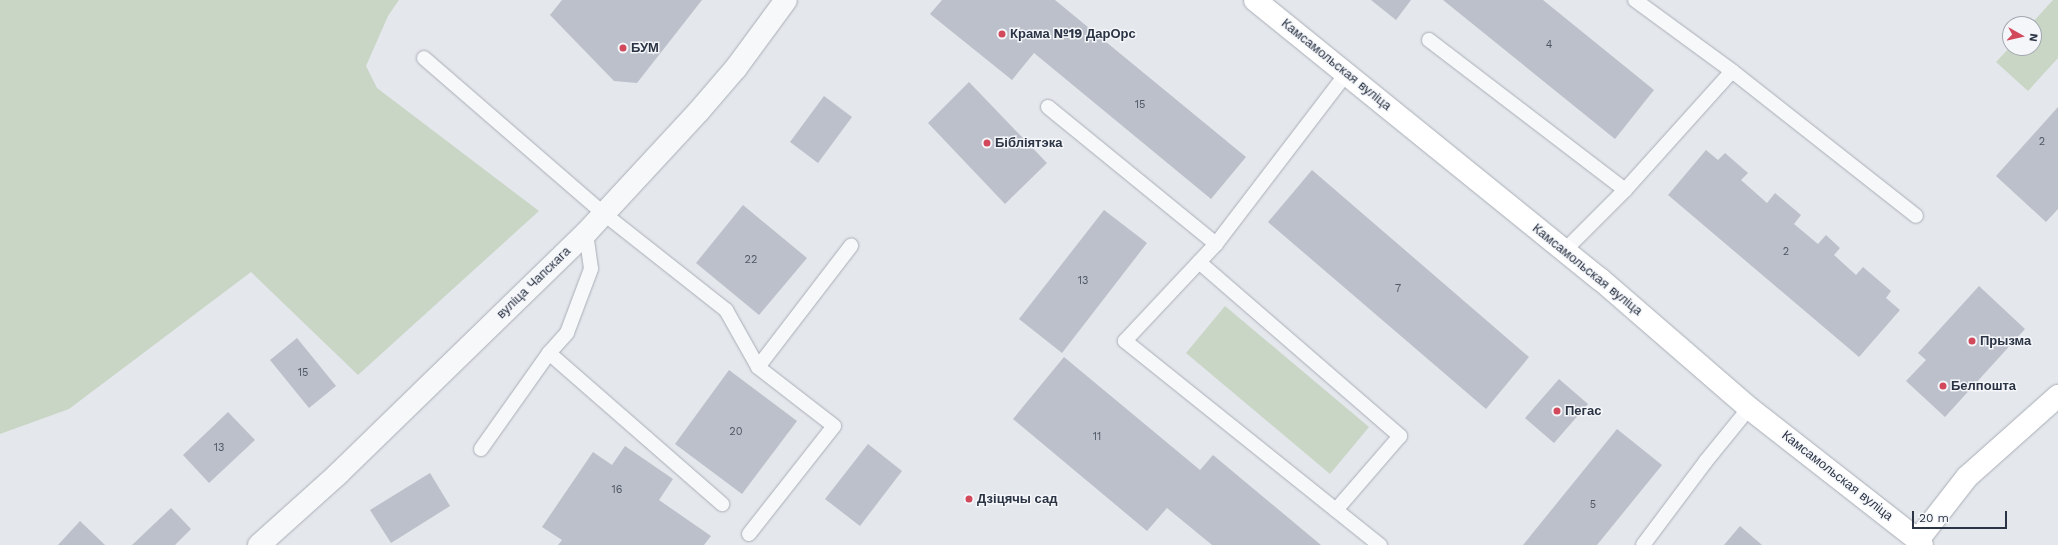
<!DOCTYPE html>
<html>
<head>
<meta charset="utf-8">
<style>
	body { margin:0 }
	#map { position:relative; width:2058px; height:545px; overflow:hidden; background:#e4e7ec; font-family:"Work Sans",sans-serif }
	div>[style] { position:absolute }
	.green>* { inset:0; background:#c9d6c5 }
	.building>* { inset:0; background:#bbc0ca }
	.roads { filter:drop-shadow(0 0 1px #a9aeb7) drop-shadow(0 0 1px #a9aeb7) }
	.lane>* { height:14px; margin:-7px; padding:0 7px; transform-origin:7px; border-radius:7px; background:#f7f8fa }
	.street>* { height:22px; margin:-11px; padding:0 11px; transform-origin:11px; border-radius:11px; background:#f7f8fa }
	.secondary>* { height:22px; margin:-11px; padding:0 11px; transform-origin:11px; border-radius:11px; background:#fff }
	.dots>* { width:11px; height:11px; translate:-50% -50%; box-sizing:border-box; border:2px solid #f4f6f9; border-radius:50% }
	span { translate:-50% -50%; white-space:nowrap; text-align:center; line-height:1.15; -webkit-text-stroke:3px #f4f6f9; paint-order:stroke }
	.number-label { font-size:11px; color:#4f5766 }
	.number-label span { -webkit-text-stroke-width:0 }
	.poi-label { font-size:13px; color:#2b3445; font-weight:700 }
	.left { translate:0 -50%; text-align:left }
	.street-label { font-size:13px; color:#2b3445 }
	.north { position:absolute; left:2002px; top:16px; width:40px; height:40px; box-sizing:border-box; background:#f4f6f9; border:1px solid #a4a8b1; border-radius:50%; rotate:98deg; font-size:11px; font-weight:700; line-height:16px; text-align:center; color:#2b3445 }
	.north::after { content:''; display:block; margin:auto; width:14px; height:18px; background:#d1495b; clip-path:polygon(50% 0,100% 100%,50% 72%,0 100%) }
	.scale { position:absolute; left:1912px; top:511px; width:95px; height:18px; box-sizing:border-box; border:2px solid #2b3445; border-top:0; padding-left:5px; font-size:12px; line-height:14px; white-space:nowrap; color:#2b3445; -webkit-text-stroke:3px #f4f6f9; paint-order:stroke }
</style>
</head>
<body>
<div id="map">
	<div class="green">
		<i style="clip-path:polygon(0 0,399px 0,388px 16px,366px 66px,377px 88px,539px 211px,358px 375px,251px 272px,69px 409px,0 434px)"></i>
		<i style="clip-path:polygon(2053px 0,2058px 0,2058px 58px,2028px 91px,1996px 62px,2010px 47px,2034px 48px,2034px 24px,2031px 24px)"></i>
		<i style="clip-path:polygon(1225px 306px,1369px 427px,1330px 474px,1186px 353px)"></i>
	</div>
	<div class="building">
		<i style="clip-path:polygon(562px 0,702px 0,637px 83px,614px 81px,550px 15px)"></i>
		<i style="clip-path:polygon(942px 0,1055px 0,1246px 157px,1211px 199px,1034px 53px,1012px 80px,930px 14px)"></i>
		<i style="clip-path:polygon(1371px 0,1411px 0,1396px 20px)"></i>
		<i style="clip-path:polygon(1443px 0,1543px 0,1654px 90px,1615px 139px)"></i>
		<i style="clip-path:polygon(969px 82px,1047px 163px,1005px 204px,928px 123px)"></i>
		<i style="clip-path:polygon(824px 96px,852px 117px,818px 163px,790px 142px)"></i>
		<i style="clip-path:polygon(2058px 107px,2058px 209px,2046px 222px,1996px 176px)"></i>
		<i style="clip-path:polygon(1706px 150px,1718px 160px,1725px 153px,1748px 173px,1741px 180px,1767px 203px,1775px 193px,1801px 215px,1794px 224px,1818px 244px,1826px 235px,1840px 248px,1834px 255px,1856px 275px,1863px 267px,1891px 291px,1886px 298px,1900px 310px,1859px 357px,1668px 195px)"></i>
		<i style="clip-path:polygon(1312px 170px,1529px 357px,1486px 409px,1268px 222px)"></i>
		<i style="clip-path:polygon(743px 205px,807px 258px,759px 315px,696px 263px)"></i>
		<i style="clip-path:polygon(1104px 210px,1147px 243px,1062px 353px,1019px 319px)"></i>
		<i style="clip-path:polygon(1979px 286px,2025px 329px,1945px 417px,1906px 381px,1926px 360px,1918px 353px)"></i>
		<i style="clip-path:polygon(297px 338px,336px 386px,309px 408px,270px 360px)"></i>
		<i style="clip-path:polygon(1064px 357px,1200px 470px,1213px 455px,1321px 545px,1212px 545px,1167px 508px,1147px 531px,1013px 419px)"></i>
		<i style="clip-path:polygon(729px 370px,797px 421px,742px 494px,675px 444px)"></i>
		<i style="clip-path:polygon(1559px 379px,1588px 404px,1554px 443px,1525px 418px)"></i>
		<i style="clip-path:polygon(228px 412px,255px 440px,209px 483px,183px 455px)"></i>
		<i style="clip-path:polygon(1617px 429px,1662px 465px,1597px 545px,1523px 545px)"></i>
		<i style="clip-path:polygon(868px 444px,902px 471px,860px 526px,825px 499px)"></i>
		<i style="clip-path:polygon(625px 446px,673px 479px,659px 500px,711px 536px,704px 545px,558px 545px,562px 540px,542px 527px,593px 452px,612px 465px)"></i>
		<i style="clip-path:polygon(430px 473px,450px 506px,391px 543px,370px 510px)"></i>
		<i style="clip-path:polygon(171px 508px,191px 529px,175px 545px,132px 545px)"></i>
		<i style="clip-path:polygon(80px 521px,105px 545px,58px 545px)"></i>
		<i style="clip-path:polygon(1740px 526px,1762px 545px,1724px 545px)"></i>
	</div>
	<div class="roads">
		<div class="lane">
			<i style="left:1635px;top:0;width:120px;rotate:36.2deg"></i>
			<i style="left:1429px;top:40px;width:247px;rotate:37.4deg"></i>
			<i style="left:424px;top:58px;width:237px;rotate:40.9deg"></i>
			<i style="left:603px;top:213px;width:157px;rotate:38.3deg"></i>
			<i style="left:726px;top:310px;width:65px;rotate:60.7deg"></i>
			<i style="left:758px;top:367px;width:153px;rotate:-52.5deg"></i>
			<i style="left:1048px;top:107px;width:217px;rotate:39.2deg"></i>
			<i style="left:1216px;top:244px;width:214px;rotate:-52.6deg"></i>
			<i style="left:586px;top:233px;width:36px;rotate:82deg"></i>
			<i style="left:591px;top:269px;width:68px;rotate:110.6deg"></i>
			<i style="left:567px;top:333px;width:27px;rotate:132deg"></i>
			<i style="left:549px;top:353px;width:230px;rotate:41.1deg"></i>
			<i style="left:1216px;top:244px;width:133px;rotate:133.2deg"></i>
			<i style="left:1125px;top:341px;width:327px;rotate:38.7deg"></i>
			<i style="left:1563px;top:252px;width:88px;rotate:-45deg"></i>
			<i style="left:1625px;top:190px;width:160px;rotate:-48deg"></i>
			<i style="left:1732px;top:71px;width:234px;rotate:38.2deg"></i>
			<i style="left:1199px;top:262px;width:266px;rotate:40.9deg"></i>
			<i style="left:1400px;top:436px;width:98px;rotate:130.9deg"></i>
			<i style="left:481px;top:449px;width:118px;rotate:-54.7deg"></i>
			<i style="left:749px;top:534px;width:137px;rotate:-51.8deg"></i>
			<i style="left:834px;top:426px;width:96px;rotate:-142.2deg"></i>
			<i style="left:1643px;top:545px;width:105px;rotate:-53.1deg"></i>
			<i style="left:1706px;top:461px;width:68px;rotate:-50.9deg"></i>
		</div>
		<div class="street">
			<i style="left:259px;top:545px;width:106px;rotate:-41.9deg"></i>
			<i style="left:338px;top:474px;width:346px;rotate:-44.2deg"></i>
			<i style="left:586px;top:233px;width:166px;rotate:-47.2deg"></i>
			<i style="left:699px;top:111px;width:57px;rotate:-49.3deg"></i>
			<i style="left:736px;top:68px;width:84px;rotate:-53.7deg"></i>
		</div>
		<div class="secondary">
			<i style="left:1255px;top:0;width:444px;rotate:39deg"></i>
			<i style="left:1600px;top:279px;width:197px;rotate:40.9deg"></i>
			<i style="left:1749px;top:408px;width:214px;rotate:38deg"></i>
			<i style="left:1918px;top:540px;width:6px;rotate:51deg"></i>
			<i style="left:1918px;top:540px;width:80px;rotate:-52.1deg"></i>
			<i style="left:1967px;top:477px;width:122px;rotate:-41.7deg"></i>
		</div>
	</div>
	<div class="dots">
		<i style="left:1002px;top:34px;background:#d1495b"></i>
		<i style="left:623px;top:48px;background:#d1495b"></i>
		<i style="left:987px;top:143px;background:#d1495b"></i>
		<i style="left:1972px;top:341px;background:#d1495b"></i>
		<i style="left:1943px;top:386px;background:#d1495b"></i>
		<i style="left:1557px;top:411px;background:#d1495b"></i>
		<i style="left:969px;top:499px;background:#d1495b"></i>
	</div>
	<div class="number-label">
		<span style="left:1549px;top:45px">4</span>
		<span style="left:1140px;top:105px">15</span>
		<span style="left:2042px;top:142px">2</span>
		<span style="left:1786px;top:252px">2</span>
		<span style="left:751px;top:260px">22</span>
		<span style="left:1083px;top:281px">13</span>
		<span style="left:1398px;top:289px">7</span>
		<span style="left:303px;top:373px">15</span>
		<span style="left:736px;top:432px">20</span>
		<span style="left:1097px;top:437px">11</span>
		<span style="left:219px;top:448px">13</span>
		<span style="left:617px;top:490px">16</span>
		<span style="left:1593px;top:505px">5</span>
	</div>
	<div class="poi-label">
		<span class="left" style="left:1010px;top:34px">Крама №19 ДарОрс</span>
		<span class="left" style="left:631px;top:48px">БУМ</span>
		<span class="left" style="left:995px;top:143px">Бібліятэка</span>
		<span class="left" style="left:1980px;top:341px">Прызма</span>
		<span class="left" style="left:1951px;top:386px">Белпошта</span>
		<span class="left" style="left:1565px;top:411px">Пегас</span>
		<span class="left" style="left:977px;top:499px">Дзіцячы сад</span>
	</div>
	<div class="street-label">
		<span style="left:1336px;top:65px;rotate:39deg">Камсамольская вуліца</span>
		<span style="left:1587px;top:270px;rotate:39deg">Камсамольская вуліца</span>
		<span style="left:534px;top:283px;rotate:-44deg">вуліца Чапскага</span>
		<span style="left:1837px;top:476px;rotate:38deg">Камсамольская вуліца</span>
	</div>
	<div class="north">N</div>
	<div class="scale">20 m</div>
</div>
</body>
</html>
